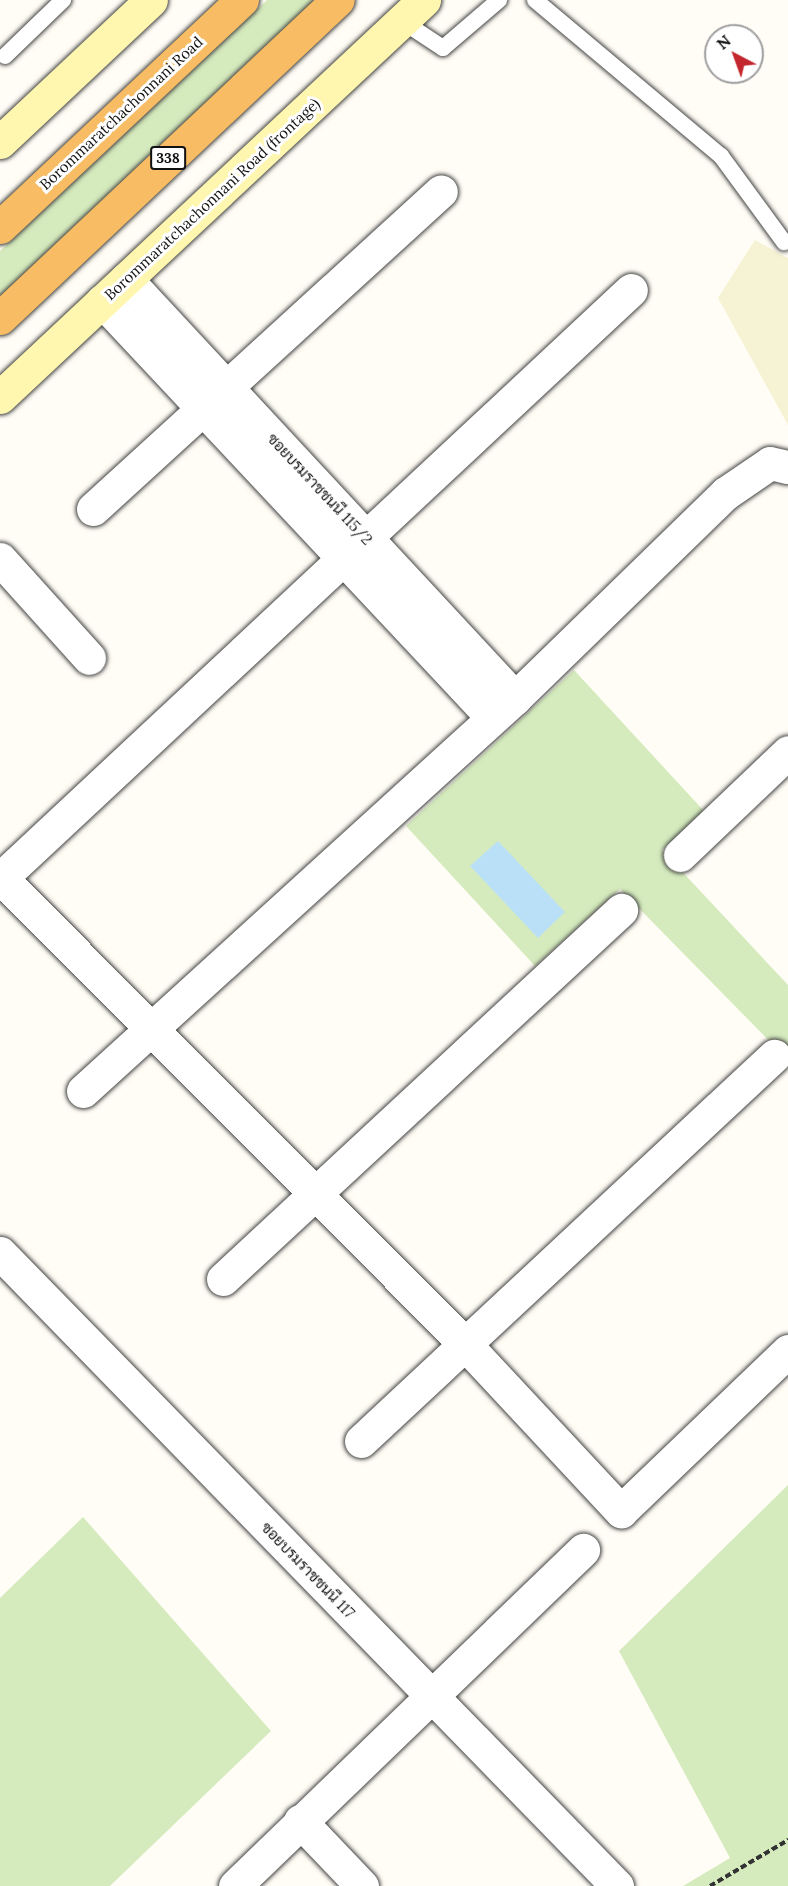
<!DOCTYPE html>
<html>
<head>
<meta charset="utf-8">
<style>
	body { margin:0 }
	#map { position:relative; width:788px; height:1886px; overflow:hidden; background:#fffdf5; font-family:Lora,Sarabun,serif }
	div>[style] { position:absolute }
	.farmland>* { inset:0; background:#f6f3d4 }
	.green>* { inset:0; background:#d5ebbd }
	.water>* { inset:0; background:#b9e0f7 }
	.path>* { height:4px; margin-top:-2px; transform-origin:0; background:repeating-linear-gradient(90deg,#333 0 6px,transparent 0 9px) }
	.roads { filter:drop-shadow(0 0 2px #444) drop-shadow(0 0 2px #444) }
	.service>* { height:16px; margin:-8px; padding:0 8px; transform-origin:8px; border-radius:8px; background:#fff }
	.minor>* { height:33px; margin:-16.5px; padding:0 16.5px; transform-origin:16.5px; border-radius:16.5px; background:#fff }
	.secondary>* { height:33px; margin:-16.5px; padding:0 16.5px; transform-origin:16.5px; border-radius:16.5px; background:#fff6b0 }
	.trunk>* { height:33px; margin:-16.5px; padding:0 16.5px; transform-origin:16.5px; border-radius:16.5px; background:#f7bc64 }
	span { translate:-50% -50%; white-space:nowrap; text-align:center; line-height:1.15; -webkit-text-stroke:6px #fff; paint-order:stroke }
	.shield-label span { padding:2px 4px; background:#fff; border:2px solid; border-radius:4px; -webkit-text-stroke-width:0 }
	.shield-label { font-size:14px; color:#111; font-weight:700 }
	.street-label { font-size:15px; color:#111 }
	.north { position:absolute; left:704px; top:24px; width:60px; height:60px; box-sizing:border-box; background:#fff; border:2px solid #a0a0a0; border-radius:50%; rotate:319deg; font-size:16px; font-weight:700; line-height:24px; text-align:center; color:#111 }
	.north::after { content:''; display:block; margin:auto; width:21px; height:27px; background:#c4262e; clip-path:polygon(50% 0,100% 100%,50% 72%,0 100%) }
</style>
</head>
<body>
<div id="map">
	<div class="farmland">
		<i style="clip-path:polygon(755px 240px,788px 258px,788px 425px,718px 298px)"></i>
	</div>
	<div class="green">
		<i style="clip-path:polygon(267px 0,318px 0,0 297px,0 251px)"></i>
		<i style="clip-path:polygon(574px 670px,704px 811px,662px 850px,788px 985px,788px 1060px,620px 889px,535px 966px,406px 826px)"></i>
		<i style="clip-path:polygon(788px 1485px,788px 1886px,683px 1886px,730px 1858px,619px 1651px)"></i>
		<i style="clip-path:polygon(83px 1517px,271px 1731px,110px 1886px,0 1886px,0 1598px)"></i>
	</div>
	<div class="water">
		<i style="clip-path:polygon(498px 841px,565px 912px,538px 938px,470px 866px)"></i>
	</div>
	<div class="path">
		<i style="left:710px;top:1886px;width:91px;rotate:-30.5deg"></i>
	</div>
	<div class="roads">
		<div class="service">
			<i style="left:535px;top:0;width:243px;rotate:40deg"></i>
			<i style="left:721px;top:156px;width:107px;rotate:53.8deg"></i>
			<i style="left:402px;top:21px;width:49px;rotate:33.4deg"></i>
			<i style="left:443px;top:48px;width:74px;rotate:-40.6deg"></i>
			<i style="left:5px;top:56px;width:81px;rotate:-44deg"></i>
		</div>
		<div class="minor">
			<i style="left:126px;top:279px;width:572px;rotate:47.13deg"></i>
			<i style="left:102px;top:301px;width:570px;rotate:46.85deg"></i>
			<i style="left:93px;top:509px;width:471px;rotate:-42.4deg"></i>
			<i style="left:0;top:559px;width:133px;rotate:48deg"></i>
			<i style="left:680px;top:855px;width:149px;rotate:-43.6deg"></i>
			<i style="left:1px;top:878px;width:658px;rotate:45.12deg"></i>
			<i style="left:465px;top:1344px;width:229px;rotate:47deg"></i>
			<i style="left:621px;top:1511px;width:231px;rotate:-43.8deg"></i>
			<i style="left:0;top:879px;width:863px;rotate:-43.03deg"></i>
			<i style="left:83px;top:1091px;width:584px;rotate:-42.29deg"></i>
			<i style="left:515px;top:698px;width:294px;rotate:-44.2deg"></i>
			<i style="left:726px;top:493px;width:53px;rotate:-34.3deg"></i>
			<i style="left:770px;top:463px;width:18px;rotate:13deg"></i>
			<i style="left:0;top:1253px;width:884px;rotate:45.73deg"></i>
			<i style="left:223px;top:1279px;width:543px;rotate:-42.83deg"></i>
			<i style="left:361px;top:1441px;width:565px;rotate:-42.99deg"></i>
			<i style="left:300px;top:1821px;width:90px;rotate:46.4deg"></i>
			<i style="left:235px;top:1886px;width:484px;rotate:-44deg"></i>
		</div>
		<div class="secondary">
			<i style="left:0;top:142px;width:207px;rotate:-43.2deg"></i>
			<i style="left:0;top:397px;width:581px;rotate:-43.12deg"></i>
		</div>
		<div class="trunk">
			<i style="left:0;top:227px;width:332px;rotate:-43.2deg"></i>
			<i style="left:0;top:318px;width:464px;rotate:-43.3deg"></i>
		</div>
	</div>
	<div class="shield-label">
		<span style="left:168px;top:158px">338</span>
	</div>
	<div class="street-label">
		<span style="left:121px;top:113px;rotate:-43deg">Borommaratchachonnani Road</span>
		<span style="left:212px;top:199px;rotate:-43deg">Borommaratchachonnani Road (frontage)</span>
		<span style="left:320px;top:489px;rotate:47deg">ซอยบรมราชชนนี 115/2</span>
		<span style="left:308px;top:1570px;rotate:46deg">ซอยบรมราชชนนี 117</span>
	</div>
	<div class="north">N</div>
</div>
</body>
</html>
